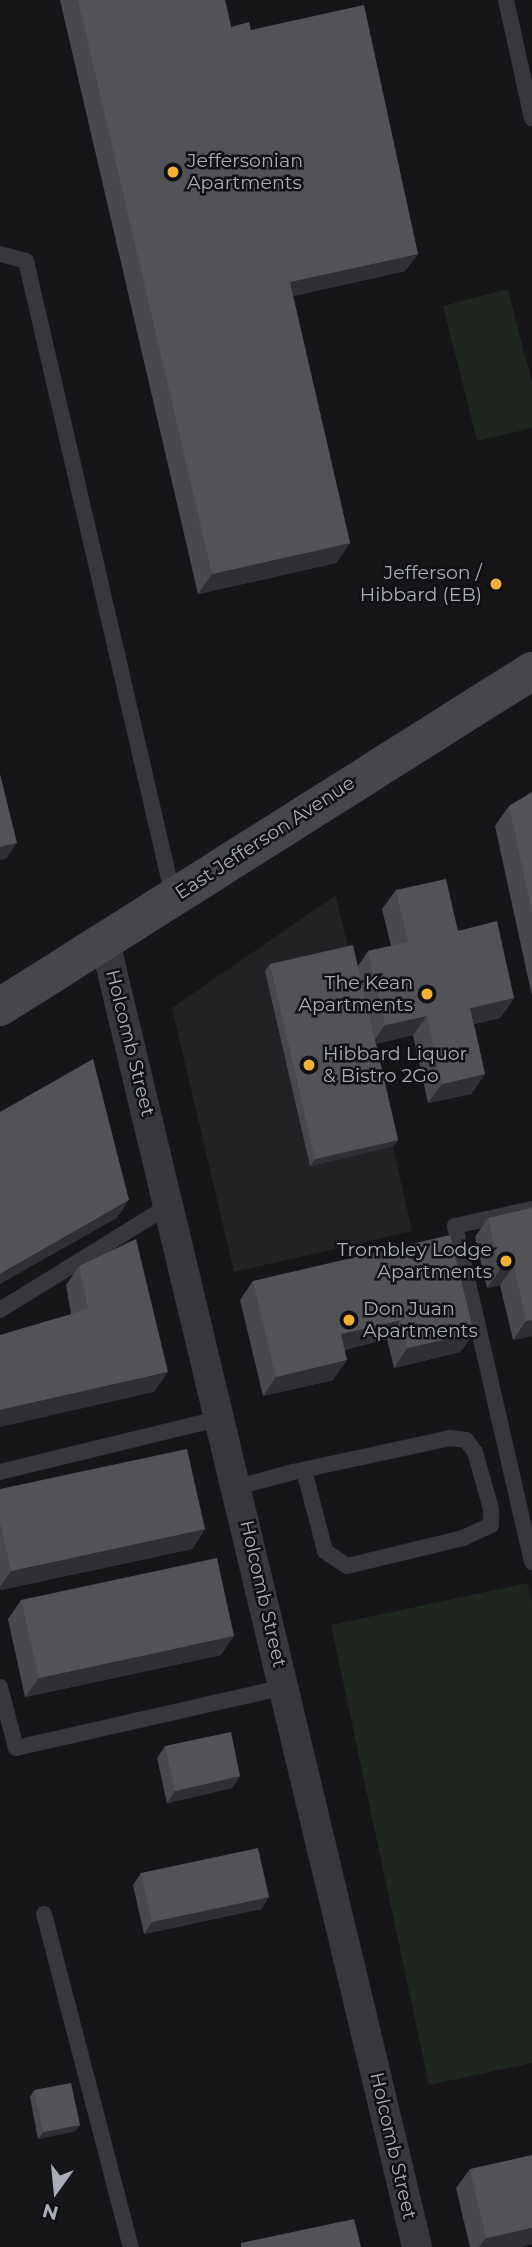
<!DOCTYPE html>
<html>
<head>
<meta charset="utf-8">
<style>
	body { margin:0 }
	#map { position:relative; width:532px; height:2247px; overflow:hidden; background:#161618; font-family:Montserrat,sans-serif }
	div>[style] { position:absolute }
	.built>* { inset:0; background:#222225 }
	.green>* { inset:0; background:#1e261f }
	.lane>* { height:16px; margin:-8px; padding:0 8px; transform-origin:8px; border-radius:8px; background:#37383d }
	.street>* { height:30px; margin:-15px; padding:0 15px; transform-origin:15px; border-radius:15px; background:#37383d }
	.secondary>* { height:38px; margin:-19px; padding:0 19px; transform-origin:19px; border-radius:19px; background:#45474d }
	.wall>* { inset:0; background:#47494d }
	.shaded-wall>* { inset:0; background:#2f3033 }
	.building>* { inset:0; background:#525359 }
	.dots>* { width:19px; height:19px; translate:-50% -50%; box-sizing:border-box; border:4px solid #111113; border-radius:50% }
	span { translate:-50% -50%; white-space:nowrap; text-align:center; line-height:1.15; -webkit-text-stroke:5px #111113; paint-order:stroke }
	.poi-label { font-size:19px; color:#a8adb8 }
	.left { translate:0 -50%; text-align:left }
	.right { translate:-100% -50%; text-align:right }
	.street-label { font-size:19px; color:#a8adb8 }
	.north { position:absolute; left:21px; top:2156px; width:70px; height:70px; -webkit-text-stroke:5px #111113; paint-order:stroke; rotate:195deg; font-size:19px; font-weight:700; line-height:28px; text-align:center; color:#a8adb8 }
	.north::after { content:''; display:block; margin:auto; width:24px; height:32px; background:#a8adb8; clip-path:polygon(50% 0,100% 100%,50% 72%,0 100%) }
</style>
</head>
<body>
<div id="map">
	<div class="built">
		<i style="clip-path:polygon(336px 895px,412px 1231px,234px 1272px,172px 1008px)"></i>
	</div>
	<div class="green">
		<i style="clip-path:polygon(508px 289px,532px 383px,532px 428px,477px 441px,443px 306px)"></i>
		<i style="clip-path:polygon(528px 1583px,532px 1603px,532px 2063px,429px 2085px,331px 1625px)"></i>
	</div>
	<div class="lane">
		<i style="left:506px;top:0;width:121px;rotate:77.6deg"></i>
		<i style="left:0;top:254px;width:27px;rotate:15deg"></i>
		<i style="left:26px;top:261px;width:652px;rotate:76.97deg"></i>
		<i style="left:532px;top:1209px;width:79px;rotate:167.6deg"></i>
		<i style="left:455px;top:1226px;width:345px;rotate:77.1deg"></i>
		<i style="left:0;top:1310px;width:200px;rotate:-31.7deg"></i>
		<i style="left:0;top:1472px;width:228px;rotate:-13.7deg"></i>
		<i style="left:237px;top:1487px;width:58px;rotate:-15deg"></i>
		<i style="left:293px;top:1472px;width:161px;rotate:-12.2deg"></i>
		<i style="left:450px;top:1438px;width:16px;rotate:7deg"></i>
		<i style="left:466px;top:1440px;width:15px;rotate:53deg"></i>
		<i style="left:475px;top:1452px;width:59px;rotate:74.3deg"></i>
		<i style="left:491px;top:1509px;width:16px;rotate:90deg"></i>
		<i style="left:491px;top:1525px;width:31px;rotate:155deg"></i>
		<i style="left:463px;top:1538px;width:119px;rotate:166.4deg"></i>
		<i style="left:347px;top:1566px;width:27px;rotate:-146deg"></i>
		<i style="left:325px;top:1551px;width:84px;rotate:-104.5deg"></i>
		<i style="left:0;top:1687px;width:63px;rotate:75.3deg"></i>
		<i style="left:16px;top:1748px;width:276px;rotate:-12.8deg"></i>
		<i style="left:44px;top:1914px;width:344px;rotate:75.4deg"></i>
	</div>
	<div class="street">
		<i style="left:105px;top:942px;width:1342px;rotate:76.55deg"></i>
	</div>
	<div class="secondary">
		<i style="left:0;top:1007px;width:629px;rotate:-32.28deg"></i>
	</div>
	<div class="wall">
		<i style="clip-path:polygon(60px 0,225px 0,231px 27px,251px 30px,418px 254px,405px 271px,293px 296px,350px 543px,336px 563px,198px 594px)"></i>
		<i style="clip-path:polygon(532px 792px,532px 996px,495px 826px,509px 806px)"></i>
		<i style="clip-path:polygon(396px 890px,458px 931px,514px 998px,500px 1018px,474px 1024px,485px 1074px,471px 1094px,428px 1103px,413px 1035px,376px 1044px,398px 1140px,393px 1146px,310px 1166px,265px 971px,270px 964px,358px 966px,368px 951px,391px 946px,382px 909px)"></i>
		<i style="clip-path:polygon(532px 1208px,532px 1336px,513px 1340px,500px 1285px,487px 1288px,475px 1237px,488px 1218px)"></i>
		<i style="clip-path:polygon(79px 1266px,154px 1392px,71px 1314px,66px 1285px)"></i>
		<i style="clip-path:polygon(253px 1281px,474px 1333px,460px 1352px,394px 1368px,387px 1339px,344px 1350px,333px 1380px,263px 1396px,240px 1300px)"></i>
		<i style="clip-path:polygon(0 1489px,205px 1529px,192px 1549px,0 1590px)"></i>
		<i style="clip-path:polygon(21px 1600px,221px 1655px,25px 1697px,8px 1619px)"></i>
		<i style="clip-path:polygon(165px 1746px,240px 1776px,232px 1788px,167px 1803px,157px 1758px)"></i>
		<i style="clip-path:polygon(141px 1873px,269px 1897px,261px 1909px,144px 1934px,133px 1885px)"></i>
		<i style="clip-path:polygon(34px 2090px,80px 2125px,75px 2131px,38px 2139px,30px 2097px)"></i>
		<i style="clip-path:polygon(470px 2169px,532px 2244px,520px 2247px,470px 2247px,456px 2188px)"></i>
	</div>
	<div class="shaded-wall">
		<i style="clip-path:polygon(418px 254px,405px 271px,276px 300px,288px 282px)"></i>
		<i style="clip-path:polygon(350px 543px,336px 563px,198px 594px,212px 574px)"></i>
		<i style="clip-path:polygon(17px 843px,6px 859px,0 860px,0 847px)"></i>
		<i style="clip-path:polygon(514px 998px,500px 1018px,456px 1028px,470px 1008px)"></i>
		<i style="clip-path:polygon(427px 1016px,413px 1035px,371px 1045px,385px 1025px)"></i>
		<i style="clip-path:polygon(485px 1074px,471px 1094px,428px 1103px,442px 1084px)"></i>
		<i style="clip-path:polygon(398px 1140px,393px 1146px,310px 1166px,315px 1159px)"></i>
		<i style="clip-path:polygon(129px 1200px,117px 1218px,0 1284px,0 1274px)"></i>
		<i style="clip-path:polygon(514px 1266px,500px 1285px,487px 1288px,500px 1269px)"></i>
		<i style="clip-path:polygon(401px 1320px,387px 1339px,327px 1354px,341px 1334px)"></i>
		<i style="clip-path:polygon(532px 1320px,532px 1336px,513px 1340px,526px 1321px)"></i>
		<i style="clip-path:polygon(474px 1333px,460px 1352px,394px 1368px,407px 1348px)"></i>
		<i style="clip-path:polygon(347px 1360px,333px 1380px,263px 1396px,276px 1377px)"></i>
		<i style="clip-path:polygon(168px 1372px,154px 1392px,0 1427px,0 1410px)"></i>
		<i style="clip-path:polygon(205px 1529px,192px 1549px,0 1590px,0 1587px,11px 1571px)"></i>
		<i style="clip-path:polygon(234px 1636px,221px 1655px,25px 1697px,39px 1678px)"></i>
		<i style="clip-path:polygon(240px 1776px,232px 1788px,167px 1803px,175px 1791px)"></i>
		<i style="clip-path:polygon(269px 1897px,261px 1909px,144px 1934px,152px 1922px)"></i>
		<i style="clip-path:polygon(80px 2125px,75px 2131px,38px 2139px,43px 2132px)"></i>
		<i style="clip-path:polygon(532px 2228px,532px 2244px,520px 2247px,479px 2247px,486px 2238px)"></i>
	</div>
	<div class="building">
		<i style="clip-path:polygon(78px 0,225px 0,350px 543px,212px 574px)"></i>
		<i style="clip-path:polygon(364px 5px,418px 254px,290px 282px,231px 27px,249px 22px,251px 30px)"></i>
		<i style="clip-path:polygon(0 774px,17px 843px,0 847px)"></i>
		<i style="clip-path:polygon(532px 792px,532px 912px,509px 806px)"></i>
		<i style="clip-path:polygon(446px 879px,458px 931px,497px 921px,514px 998px,470px 1008px,485px 1074px,442px 1084px,427px 1016px,385px 1025px,368px 951px,408px 942px,396px 890px)"></i>
		<i style="clip-path:polygon(353px 945px,398px 1140px,315px 1159px,270px 964px)"></i>
		<i style="clip-path:polygon(93px 1059px,129px 1200px,0 1274px,0 1112px)"></i>
		<i style="clip-path:polygon(532px 1208px,532px 1320px,526px 1321px,514px 1266px,500px 1269px,488px 1218px)"></i>
		<i style="clip-path:polygon(450px 1235px,474px 1333px,407px 1348px,401px 1320px,341px 1334px,347px 1360px,276px 1377px,253px 1281px)"></i>
		<i style="clip-path:polygon(136px 1239px,168px 1372px,0 1410px,0 1335px,88px 1309px,79px 1266px)"></i>
		<i style="clip-path:polygon(187px 1449px,205px 1529px,11px 1571px,0 1522px,0 1489px)"></i>
		<i style="clip-path:polygon(217px 1558px,234px 1636px,39px 1678px,21px 1600px)"></i>
		<i style="clip-path:polygon(231px 1732px,240px 1776px,175px 1791px,165px 1746px)"></i>
		<i style="clip-path:polygon(258px 1848px,269px 1897px,152px 1922px,141px 1873px)"></i>
		<i style="clip-path:polygon(71px 2083px,80px 2125px,43px 2132px,34px 2090px)"></i>
		<i style="clip-path:polygon(532px 2155px,532px 2228px,486px 2238px,470px 2169px)"></i>
		<i style="clip-path:polygon(354px 2219px,361px 2247px,241px 2247px,241px 2243px)"></i>
	</div>
	<div class="dots">
		<i style="left:173px;top:172px;background:#f2b134"></i>
		<i style="left:496px;top:584px;background:#f2b134"></i>
		<i style="left:427px;top:994px;background:#f2b134"></i>
		<i style="left:309px;top:1065px;background:#f2b134"></i>
		<i style="left:506px;top:1261px;background:#f2b134"></i>
		<i style="left:349px;top:1320px;background:#f2b134"></i>
	</div>
	<div class="poi-label">
		<span class="left" style="left:187px;top:172px">Jeffersonian<br>Apartments</span>
		<span class="right" style="left:482px;top:584px">Jefferson /<br>Hibbard (EB)</span>
		<span class="right" style="left:413px;top:994px">The Kean<br>Apartments</span>
		<span class="left" style="left:323px;top:1065px">Hibbard Liquor<br>&amp; Bistro 2Go</span>
		<span class="right" style="left:492px;top:1261px">Trombley Lodge<br>Apartments</span>
		<span class="left" style="left:363px;top:1320px">Don Juan<br>Apartments</span>
	</div>
	<div class="street-label">
		<span style="left:265px;top:838px;rotate:-33deg">East Jefferson Avenue</span>
		<span style="left:130px;top:1043px;rotate:76deg">Holcomb Street</span>
		<span style="left:263px;top:1594px;rotate:77deg">Holcomb Street</span>
		<span style="left:393px;top:2146px;rotate:77deg">Holcomb Street</span>
	</div>
	<div class="north">N</div>
</div>
</body>
</html>
